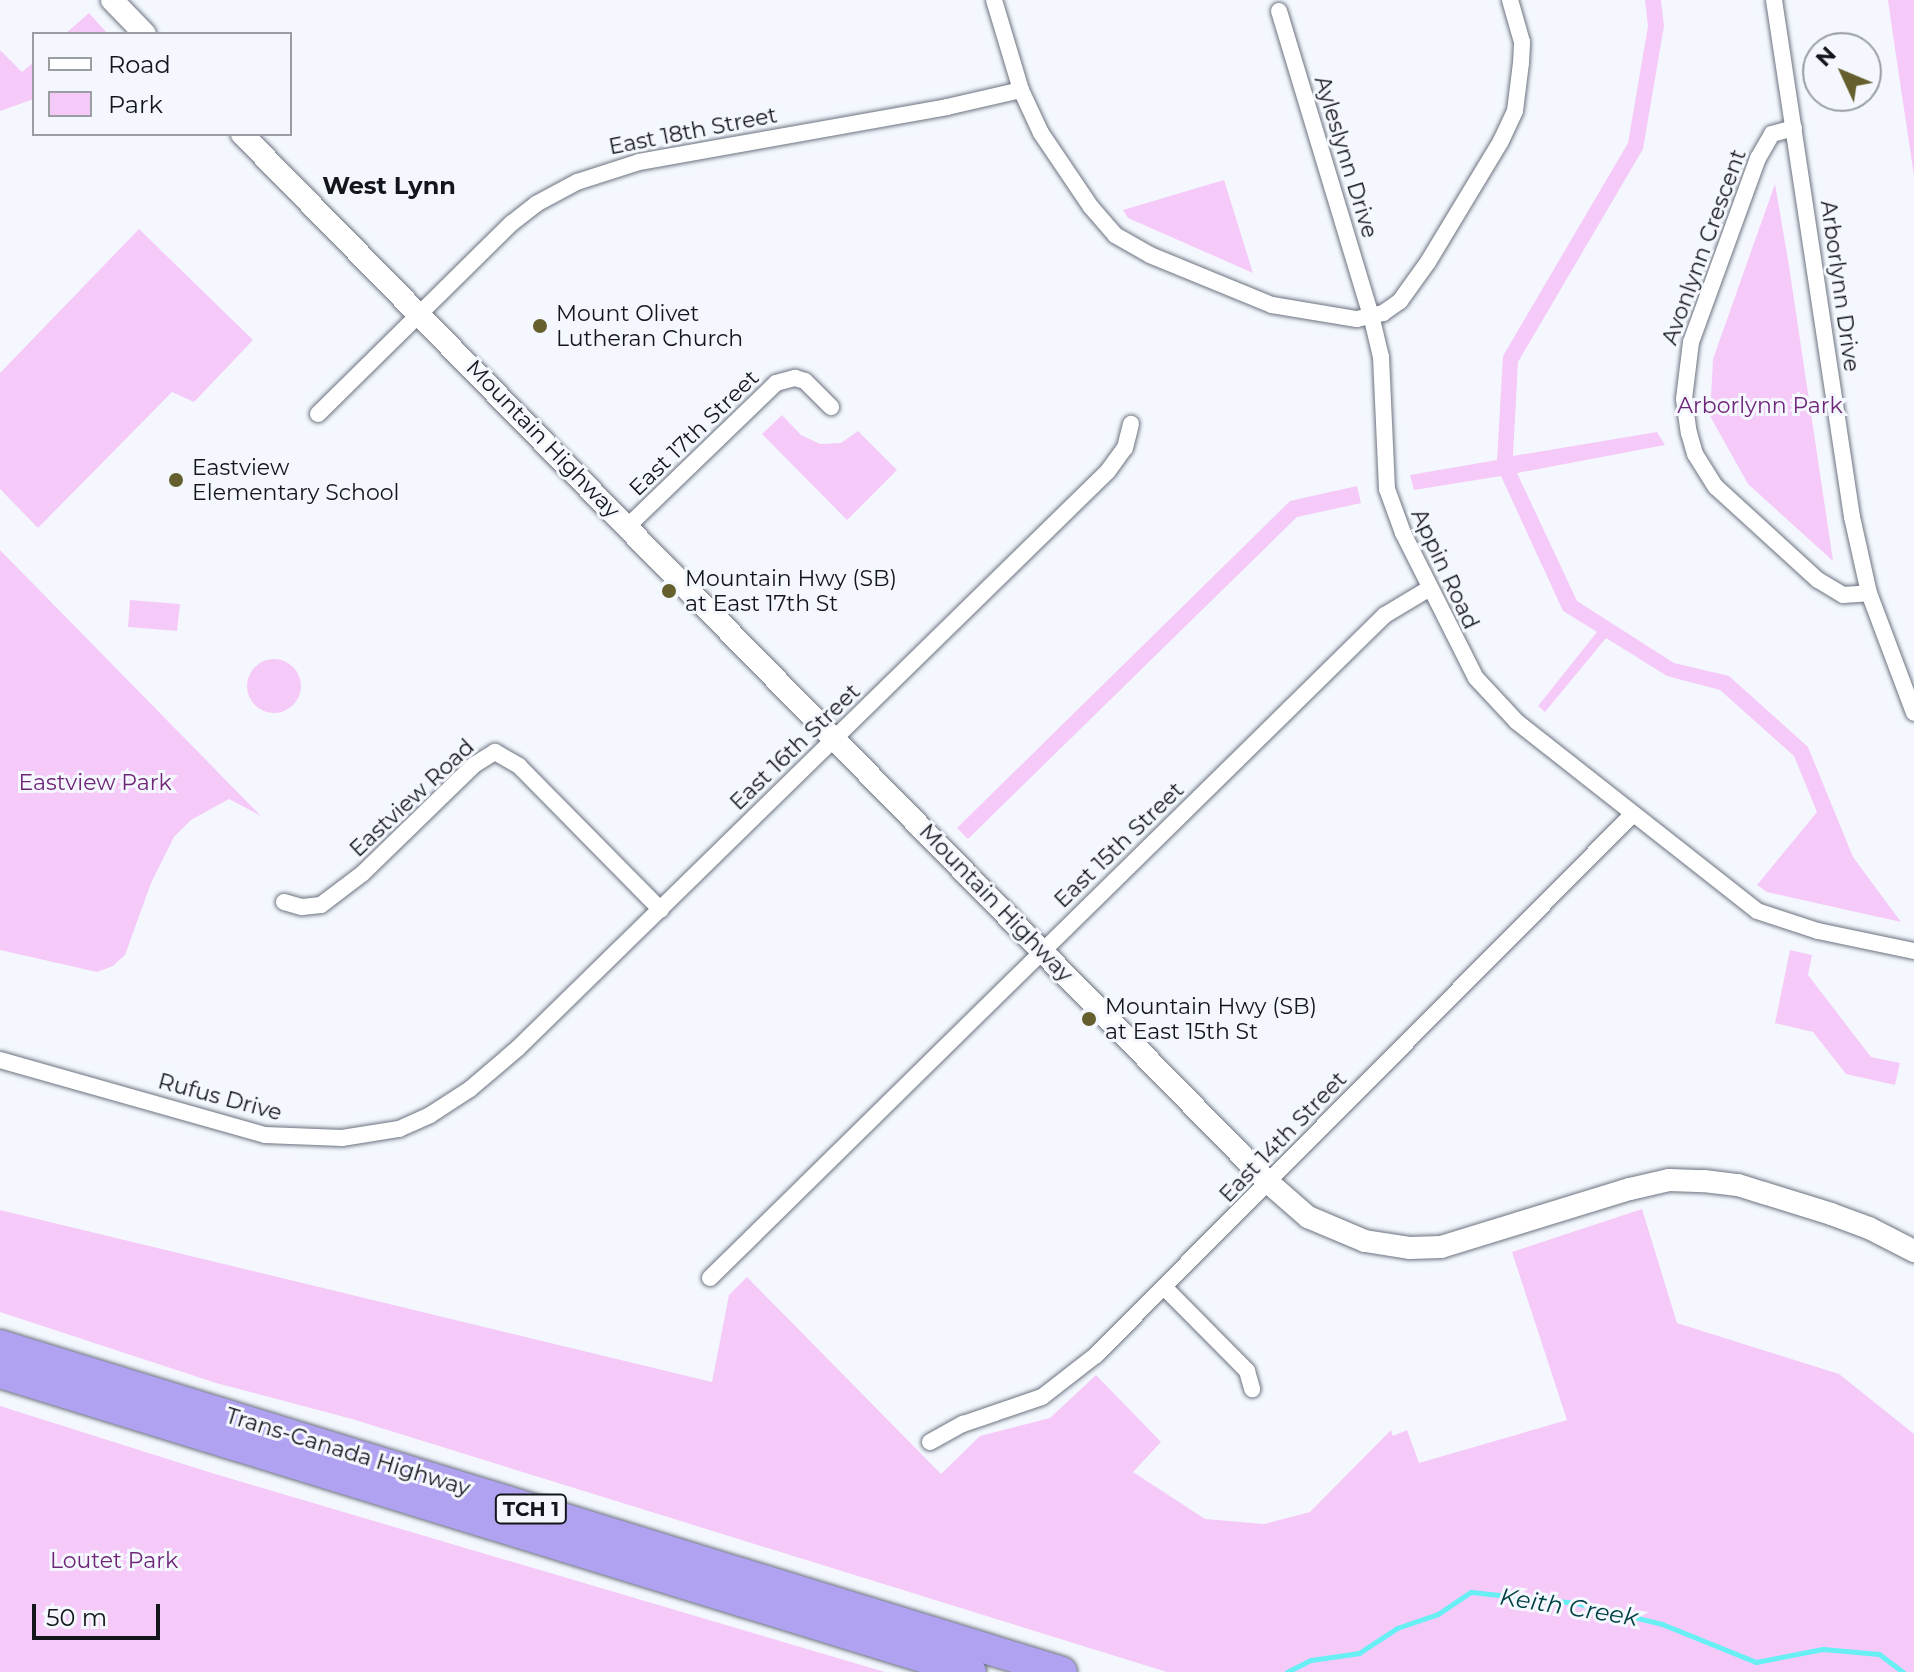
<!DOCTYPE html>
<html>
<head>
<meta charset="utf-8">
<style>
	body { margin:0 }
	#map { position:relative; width:1914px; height:1672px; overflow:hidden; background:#f4f8fe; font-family:Montserrat,sans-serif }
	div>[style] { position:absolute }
	.green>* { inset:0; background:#f5caf9 }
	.round { border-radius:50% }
	.stream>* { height:5px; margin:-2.5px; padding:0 2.5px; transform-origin:2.5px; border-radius:2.5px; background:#67eff3 }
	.roads { filter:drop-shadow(0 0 2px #6c7380) drop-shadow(0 0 2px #6c7380) }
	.minor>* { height:16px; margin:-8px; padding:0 8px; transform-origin:8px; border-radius:8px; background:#fff }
	.secondary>* { height:22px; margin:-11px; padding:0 11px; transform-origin:11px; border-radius:11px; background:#fff }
	.motorway>* { height:30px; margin:-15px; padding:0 15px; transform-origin:15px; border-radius:15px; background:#b0a1f1 }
	.dots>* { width:22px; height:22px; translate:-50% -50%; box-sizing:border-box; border:4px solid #f4f8fe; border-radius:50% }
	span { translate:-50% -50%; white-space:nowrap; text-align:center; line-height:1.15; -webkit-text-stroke:6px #f4f8fe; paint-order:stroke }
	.shield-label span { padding:2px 6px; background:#f4f8fe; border:2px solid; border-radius:6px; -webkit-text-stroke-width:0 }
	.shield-label { font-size:20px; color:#13161b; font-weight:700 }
	.street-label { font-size:22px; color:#13161b }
	.poi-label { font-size:22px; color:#13161b }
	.left { translate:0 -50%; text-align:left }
	.park-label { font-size:22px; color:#6f2678 }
	.neighbourhood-label { font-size:24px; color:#13161b; font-weight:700 }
	.water-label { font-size:24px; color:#004143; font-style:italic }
	.legend { position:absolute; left:32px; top:32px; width:260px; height:104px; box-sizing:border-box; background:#f4f8fe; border:2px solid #9a9ea3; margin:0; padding:10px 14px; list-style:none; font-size:24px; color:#13161b }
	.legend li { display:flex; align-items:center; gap:16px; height:40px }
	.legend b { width:40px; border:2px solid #9a9ea3 }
	.north { position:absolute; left:1802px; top:32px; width:80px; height:80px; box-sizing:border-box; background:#f4f8fe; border:2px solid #9a9ea3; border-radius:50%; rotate:314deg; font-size:22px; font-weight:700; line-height:32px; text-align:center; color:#13161b }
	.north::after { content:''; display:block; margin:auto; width:28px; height:36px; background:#645f2c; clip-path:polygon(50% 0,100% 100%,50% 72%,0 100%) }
	.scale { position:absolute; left:32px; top:1604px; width:128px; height:36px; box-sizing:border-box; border:4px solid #13161b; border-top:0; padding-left:10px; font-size:24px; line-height:28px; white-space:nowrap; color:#13161b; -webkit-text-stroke:6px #f4f8fe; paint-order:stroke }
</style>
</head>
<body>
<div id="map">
	<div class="green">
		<i style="clip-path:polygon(1645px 0,1661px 0,1664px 26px,1643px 149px,1518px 362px,1513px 456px,1657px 432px,1665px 445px,1517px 473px,1577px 601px,1674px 663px,1729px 676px,1808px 747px,1853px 857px,1901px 922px,1767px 892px,1757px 885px,1817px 812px,1794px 756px,1720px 690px,1667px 676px,1606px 638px,1545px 712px,1538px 706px,1597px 632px,1563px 611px,1501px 476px,1414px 490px,1410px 475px,1497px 460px,1503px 356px,1628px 143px,1648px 26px)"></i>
		<i style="clip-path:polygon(1888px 0,1914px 0,1914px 176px,1894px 42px)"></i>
		<i style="clip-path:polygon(89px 13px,108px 34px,65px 34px)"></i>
		<i style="clip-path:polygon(0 50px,22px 72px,34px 62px,34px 99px,0 111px)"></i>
		<i style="clip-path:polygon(1224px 180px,1253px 273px,1128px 218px,1123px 210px)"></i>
		<i style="clip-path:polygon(1775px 184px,1789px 266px,1833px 561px,1748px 484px,1710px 416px,1713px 359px)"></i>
		<i style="clip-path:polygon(139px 229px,253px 340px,194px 402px,172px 392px,38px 528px,0 489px,0 373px)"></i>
		<i style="clip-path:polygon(782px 415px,801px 435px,820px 444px,841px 443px,858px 431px,897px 470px,847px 520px,762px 434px)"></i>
		<i style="clip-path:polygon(1357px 486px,1361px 503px,1297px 517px,968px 839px,957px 828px,1290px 501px)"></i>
		<i style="clip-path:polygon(0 550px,261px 816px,229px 799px,191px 820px,174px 837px,151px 883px,125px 955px,113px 966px,97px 972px,0 950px)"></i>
		<i style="clip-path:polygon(130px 600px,180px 604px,177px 631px,128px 627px)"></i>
		<i class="round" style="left:247px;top:659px;width:54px;height:54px"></i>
		<i style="clip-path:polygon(1790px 950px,1812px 955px,1808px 975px,1871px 1057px,1900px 1063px,1895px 1085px,1846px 1074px,1813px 1032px,1775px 1023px)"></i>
		<i style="clip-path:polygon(1642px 1209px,1677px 1323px,1839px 1374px,1914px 1434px,1914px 1672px,1167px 1672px,352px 1419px,216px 1383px,0 1312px,0 1210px,712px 1382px,729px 1295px,747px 1277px,941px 1474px,980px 1436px,1050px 1418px,1096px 1375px,1161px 1442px,1133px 1472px,1205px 1519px,1264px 1524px,1310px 1512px,1391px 1430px,1393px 1436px,1407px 1430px,1419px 1463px,1567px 1420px,1512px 1252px)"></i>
		<i style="clip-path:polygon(0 1406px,215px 1474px,885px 1672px,0 1672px)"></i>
	</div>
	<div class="stream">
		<i style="left:1287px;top:1672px;width:27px;rotate:-27deg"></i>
		<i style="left:1311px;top:1660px;width:49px;rotate:-8.3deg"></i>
		<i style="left:1359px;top:1653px;width:45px;rotate:-33.3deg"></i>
		<i style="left:1397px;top:1628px;width:43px;rotate:-18.9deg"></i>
		<i style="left:1438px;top:1614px;width:40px;rotate:-34deg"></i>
		<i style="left:1471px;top:1592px;width:106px;rotate:6deg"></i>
		<i style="left:1576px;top:1603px;width:89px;rotate:13.7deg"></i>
		<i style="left:1662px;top:1624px;width:101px;rotate:22deg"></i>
		<i style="left:1756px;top:1662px;width:68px;rotate:-11deg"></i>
		<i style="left:1823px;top:1649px;width:56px;rotate:5.1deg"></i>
		<i style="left:1879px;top:1654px;width:30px;rotate:37deg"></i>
	</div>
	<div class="roads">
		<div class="minor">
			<i style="left:994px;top:0;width:94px;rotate:73.3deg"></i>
			<i style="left:1021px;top:90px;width:47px;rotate:65.1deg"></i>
			<i style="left:1041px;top:133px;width:89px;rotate:56deg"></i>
			<i style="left:1091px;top:207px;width:37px;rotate:49deg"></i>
			<i style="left:1115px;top:235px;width:40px;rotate:29.7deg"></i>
			<i style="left:1150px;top:255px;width:132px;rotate:22.3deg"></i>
			<i style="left:1272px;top:305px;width:86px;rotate:9.4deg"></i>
			<i style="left:1357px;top:319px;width:27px;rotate:-13deg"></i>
			<i style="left:1383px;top:313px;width:21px;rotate:-35deg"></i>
			<i style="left:1400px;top:301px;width:48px;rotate:-54.3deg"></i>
			<i style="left:1428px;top:262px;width:141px;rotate:-58.9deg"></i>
			<i style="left:1501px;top:141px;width:33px;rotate:-65deg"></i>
			<i style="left:1515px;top:111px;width:48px;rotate:-82.9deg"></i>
			<i style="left:1521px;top:63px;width:21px;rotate:-87deg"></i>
			<i style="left:1522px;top:42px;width:44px;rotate:-105.9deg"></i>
			<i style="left:1774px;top:0;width:523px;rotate:81.42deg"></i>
			<i style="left:1852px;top:517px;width:78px;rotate:77.4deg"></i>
			<i style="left:1869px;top:593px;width:128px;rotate:69.4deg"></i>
			<i style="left:1279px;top:11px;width:318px;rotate:73.2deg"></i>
			<i style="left:1371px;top:315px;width:43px;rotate:76.6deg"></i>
			<i style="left:1381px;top:357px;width:132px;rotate:87.4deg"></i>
			<i style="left:1387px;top:489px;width:47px;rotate:70deg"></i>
			<i style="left:1403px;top:533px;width:162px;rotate:63.3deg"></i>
			<i style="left:1476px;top:678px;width:60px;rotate:47deg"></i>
			<i style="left:1517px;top:722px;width:305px;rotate:38.2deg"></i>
			<i style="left:1757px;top:911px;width:64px;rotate:18.2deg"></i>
			<i style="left:1818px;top:931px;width:98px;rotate:11.8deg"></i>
			<i style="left:1794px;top:128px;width:23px;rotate:165deg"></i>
			<i style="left:1772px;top:134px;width:28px;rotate:120deg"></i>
			<i style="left:1758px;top:158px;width:196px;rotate:110deg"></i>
			<i style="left:1691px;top:342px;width:57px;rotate:97deg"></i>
			<i style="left:1684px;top:399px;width:34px;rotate:82deg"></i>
			<i style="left:1689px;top:433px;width:22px;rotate:74deg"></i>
			<i style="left:1695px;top:454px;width:39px;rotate:58deg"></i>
			<i style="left:1716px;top:487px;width:138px;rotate:42.4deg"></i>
			<i style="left:1818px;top:580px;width:29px;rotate:31deg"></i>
			<i style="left:1843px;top:595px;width:26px;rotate:-4deg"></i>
			<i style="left:318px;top:414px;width:272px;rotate:-44.6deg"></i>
			<i style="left:512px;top:223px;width:31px;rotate:-38deg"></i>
			<i style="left:536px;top:204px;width:47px;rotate:-28.2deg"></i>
			<i style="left:577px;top:182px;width:65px;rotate:-17.9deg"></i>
			<i style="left:639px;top:162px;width:313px;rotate:-10.1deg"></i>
			<i style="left:947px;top:107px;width:76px;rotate:-12.9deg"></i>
			<i style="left:628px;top:526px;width:206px;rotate:-44deg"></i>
			<i style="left:776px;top:383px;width:20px;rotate:-15deg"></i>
			<i style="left:795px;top:378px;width:10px;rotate:17deg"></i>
			<i style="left:805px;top:381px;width:37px;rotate:45deg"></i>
			<i style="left:284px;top:902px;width:19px;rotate:16deg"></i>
			<i style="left:302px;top:907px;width:19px;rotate:-6deg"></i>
			<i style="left:321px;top:905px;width:51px;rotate:-37.1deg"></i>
			<i style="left:362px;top:874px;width:156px;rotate:-44.2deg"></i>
			<i style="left:474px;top:765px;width:25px;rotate:-32deg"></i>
			<i style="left:495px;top:752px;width:28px;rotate:30deg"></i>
			<i style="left:519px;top:766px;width:202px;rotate:45.4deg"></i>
			<i style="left:0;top:1060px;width:275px;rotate:15.8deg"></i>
			<i style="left:265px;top:1135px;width:77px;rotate:2.2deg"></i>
			<i style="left:342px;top:1138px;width:58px;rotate:-9deg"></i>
			<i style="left:399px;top:1129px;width:34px;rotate:-24deg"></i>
			<i style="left:430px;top:1115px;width:48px;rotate:-33deg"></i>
			<i style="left:470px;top:1089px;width:63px;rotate:-40.5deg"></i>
			<i style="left:518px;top:1048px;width:825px;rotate:-44.36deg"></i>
			<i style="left:1108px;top:471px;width:29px;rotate:-54deg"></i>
			<i style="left:1125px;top:448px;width:25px;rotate:-76deg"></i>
			<i style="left:710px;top:1278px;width:946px;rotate:-44.49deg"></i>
			<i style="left:1385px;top:615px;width:52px;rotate:-31deg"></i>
			<i style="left:1165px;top:1288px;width:117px;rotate:45.3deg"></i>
			<i style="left:1247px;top:1371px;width:19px;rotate:74deg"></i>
			<i style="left:930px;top:1442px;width:38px;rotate:-29deg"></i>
			<i style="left:963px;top:1424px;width:83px;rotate:-18.9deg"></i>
			<i style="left:1042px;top:1397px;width:68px;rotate:-37.9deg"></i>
			<i style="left:1096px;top:1355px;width:762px;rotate:-45.21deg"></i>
		</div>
		<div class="secondary">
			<i style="left:112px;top:0;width:47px;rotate:45.9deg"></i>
			<i style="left:242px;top:134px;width:1468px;rotate:45.61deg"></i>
			<i style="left:1269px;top:1183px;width:52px;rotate:41.1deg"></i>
			<i style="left:1308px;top:1217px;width:62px;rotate:22.8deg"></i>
			<i style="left:1365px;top:1241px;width:46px;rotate:8.8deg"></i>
			<i style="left:1410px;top:1248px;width:31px;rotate:-2deg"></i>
			<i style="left:1441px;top:1247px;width:198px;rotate:-17.1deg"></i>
			<i style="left:1630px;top:1189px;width:40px;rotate:-13deg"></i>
			<i style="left:1669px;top:1180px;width:35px;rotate:2deg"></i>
			<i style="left:1704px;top:1181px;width:34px;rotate:7deg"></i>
			<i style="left:1738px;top:1185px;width:97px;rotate:17.3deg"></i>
			<i style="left:1831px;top:1214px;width:40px;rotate:20.2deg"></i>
			<i style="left:1869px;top:1228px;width:51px;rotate:27.1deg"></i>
		</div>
		<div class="motorway">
			<i style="left:0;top:1345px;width:1111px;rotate:17.11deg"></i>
			<i style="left:0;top:1373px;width:1016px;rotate:17.12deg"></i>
		</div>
	</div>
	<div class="dots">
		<i style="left:540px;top:326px;background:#645f2c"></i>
		<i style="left:176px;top:480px;background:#645f2c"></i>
		<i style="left:669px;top:591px;background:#645f2c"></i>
		<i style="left:1089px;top:1019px;background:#645f2c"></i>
	</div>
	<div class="shield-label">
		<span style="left:531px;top:1509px">TCH 1</span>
	</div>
	<div class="street-label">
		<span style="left:693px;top:131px;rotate:-11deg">East 18th Street</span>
		<span style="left:1346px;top:157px;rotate:73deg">Ayleslynn Drive</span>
		<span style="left:1704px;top:247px;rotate:-70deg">Avonlynn Crescent</span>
		<span style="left:1840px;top:286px;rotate:82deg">Arborlynn Drive</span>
		<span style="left:694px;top:433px;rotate:-44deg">East 17th Street</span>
		<span style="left:543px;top:439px;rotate:46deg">Mountain Highway</span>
		<span style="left:1445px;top:569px;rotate:65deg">Appin Road</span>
		<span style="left:795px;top:747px;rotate:-44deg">East 16th Street</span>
		<span style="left:412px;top:798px;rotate:-43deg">Eastview Road</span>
		<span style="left:1119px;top:845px;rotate:-44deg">East 15th Street</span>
		<span style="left:996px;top:903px;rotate:46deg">Mountain Highway</span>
		<span style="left:220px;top:1097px;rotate:15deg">Rufus Drive</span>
		<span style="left:1283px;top:1137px;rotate:-46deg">East 14th Street</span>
		<span style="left:348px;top:1452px;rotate:17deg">Trans-Canada Highway</span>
	</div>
	<div class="poi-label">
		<span class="left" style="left:556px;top:326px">Mount Olivet<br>Lutheran Church</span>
		<span class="left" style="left:192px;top:480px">Eastview<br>Elementary School</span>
		<span class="left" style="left:685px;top:591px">Mountain Hwy (SB)<br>at East 17th St</span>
		<span class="left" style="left:1105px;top:1019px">Mountain Hwy (SB)<br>at East 15th St</span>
	</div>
	<div class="park-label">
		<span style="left:1760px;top:406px">Arborlynn Park</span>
		<span style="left:95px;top:783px">Eastview Park</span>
		<span style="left:114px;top:1561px">Loutet Park</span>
	</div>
	<div class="neighbourhood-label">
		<span style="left:389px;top:186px">West Lynn</span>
	</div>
	<div class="water-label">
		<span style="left:1569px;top:1607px;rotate:9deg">Keith Creek</span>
	</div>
	<ul class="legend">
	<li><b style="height:10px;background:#fff"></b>Road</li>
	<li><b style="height:22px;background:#f5caf9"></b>Park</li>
	</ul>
	<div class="north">N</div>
	<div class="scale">50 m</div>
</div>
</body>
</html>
